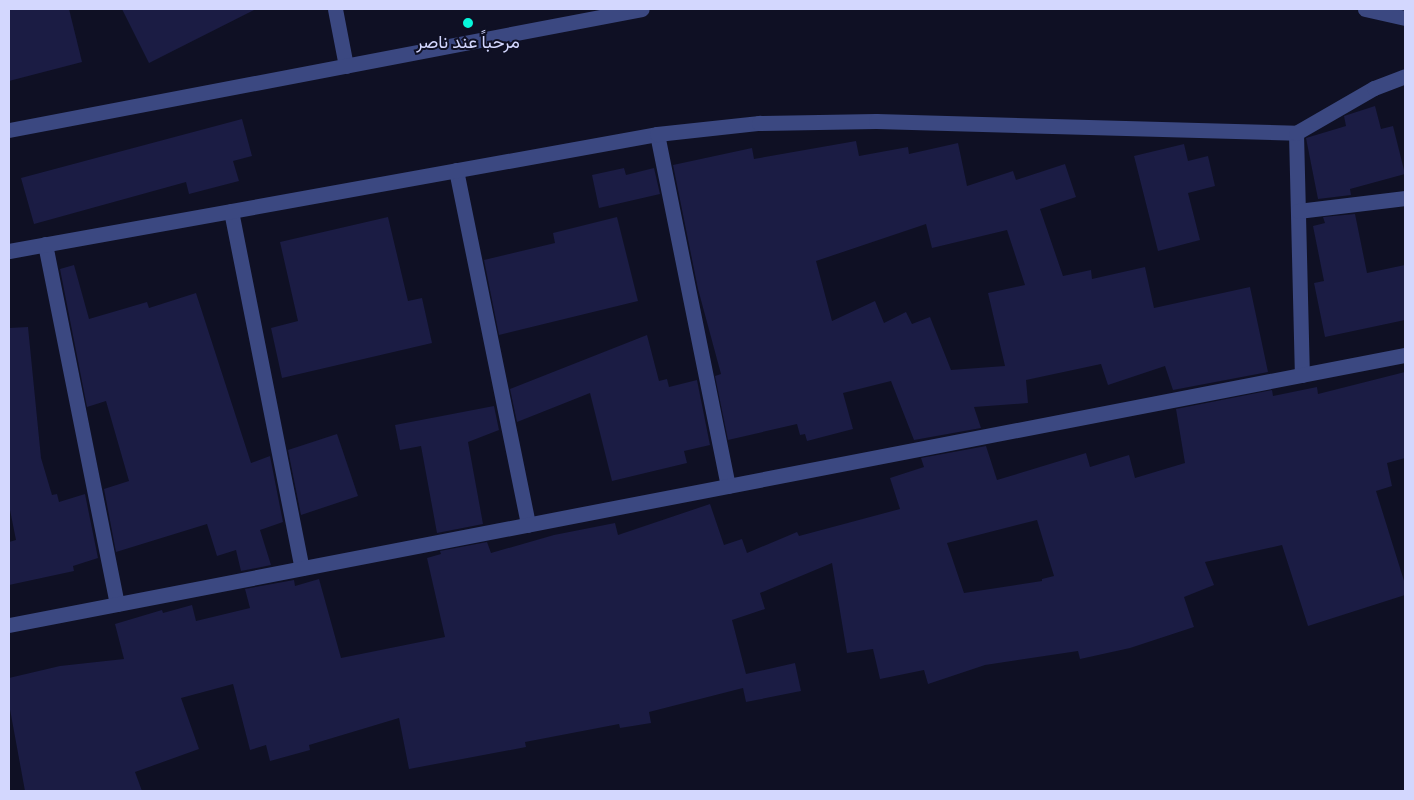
<!DOCTYPE html>
<html>
<head>
<meta charset="utf-8">
<style>
	body { margin:0 }
	#map { position:relative; width:1414px; height:800px; overflow:hidden; background:#0f1024; font-family:"Fira Sans Condensed",Vazirmatn,sans-serif }
	div>[style] { position:absolute }
	.building>* { inset:0; background:#1b1c44 }
	.minor>* { height:15px; margin:-7.5px; padding:0 7.5px; transform-origin:7.5px; border-radius:7.5px; background:#3b4881 }
	.dots>* { width:14px; height:14px; translate:-50% -50%; box-sizing:border-box; border:2px solid #0f1024; border-radius:50% }
	span { translate:-50% -50%; white-space:nowrap; text-align:center; line-height:1.15; -webkit-text-stroke:4px #0f1024; paint-order:stroke }
	.poi-label { font-size:18px; color:#d3d7fe }
	.frame { position:absolute; inset:0; border:10px solid #d3d7fe; pointer-events:none }
</style>
</head>
<body>
<div id="map">
	<div class="building">
		<i style="clip-path:polygon(9px 9px,69px 9px,82px 62px,9px 81px)"></i>
		<i style="clip-path:polygon(122px 9px,256px 9px,149px 63px)"></i>
		<i style="clip-path:polygon(1375px 106px,1381px 129px,1393px 126px,1405px 174px,1350px 189px,1351px 195px,1318px 199px,1306px 138px,1346px 126px,1344px 116px)"></i>
		<i style="clip-path:polygon(242px 119px,252px 156px,233px 161px,239px 181px,189px 194px,186px 182px,34px 224px,21px 178px)"></i>
		<i style="clip-path:polygon(evenodd,856px 141px,859px 156px,908px 147px,909px 154px,958px 143px,967px 186px,1013px 171px,1016px 180px,1065px 164px,1076px 197px,1040px 209px,1063px 276px,1091px 270px,1092px 279px,1145px 267px,1154px 308px,1250px 287px,1268px 372px,1173px 390px,1165px 366px,1108px 385px,1101px 364px,1026px 380px,1028px 403px,974px 407px,981px 428px,914px 440px,891px 381px,843px 393px,853px 429px,807px 441px,805px 434px,800px 435px,797px 424px,728px 440px,715px 376px,721px 374px,698px 289px,673px 165px,752px 148px,754px 159px,856px 141px,926px 224px,932px 248px,1007px 230px,1025px 285px,988px 293px,1005px 366px,951px 370px,930px 317px,912px 324px,906px 312px,884px 323px,875px 301px,832px 321px,816px 261px,926px 224px)"></i>
		<i style="clip-path:polygon(1184px 144px,1188px 161px,1208px 156px,1215px 186px,1188px 193px,1200px 240px,1158px 251px,1134px 156px)"></i>
		<i style="clip-path:polygon(624px 168px,626px 175px,654px 168px,660px 194px,599px 208px,592px 175px)"></i>
		<i style="clip-path:polygon(1355px 214px,1367px 273px,1405px 265px,1405px 320px,1325px 337px,1314px 283px,1324px 281px,1313px 226px,1325px 223px,1323px 217px)"></i>
		<i style="clip-path:polygon(388px 217px,408px 301px,422px 298px,432px 343px,282px 378px,271px 328px,298px 321px,280px 242px)"></i>
		<i style="clip-path:polygon(617px 217px,638px 301px,499px 335px,484px 260px,555px 243px,553px 233px)"></i>
		<i style="clip-path:polygon(74px 265px,89px 319px,147px 302px,149px 308px,196px 293px,251px 463px,270px 456px,283px 522px,260px 530px,271px 565px,241px 571px,236px 550px,217px 556px,207px 524px,116px 552px,104px 489px,129px 481px,106px 401px,87px 407px,60px 269px)"></i>
		<i style="clip-path:polygon(28px 327px,41px 458px,52px 495px,57px 494px,59px 502px,85px 494px,98px 558px,73px 566px,74px 571px,9px 585px,9px 542px,16px 540px,9px 505px,9px 328px)"></i>
		<i style="clip-path:polygon(647px 335px,659px 381px,667px 379px,669px 387px,697px 380px,710px 445px,684px 451px,687px 463px,612px 481px,590px 393px,517px 422px,510px 389px)"></i>
		<i style="clip-path:polygon(evenodd,1405px 372px,1405px 458px,1387px 463px,1392px 486px,1376px 491px,1405px 584px,1405px 595px,1308px 626px,1282px 545px,1205px 562px,1214px 585px,1184px 597px,1194px 627px,1130px 648px,1080px 659px,1078px 651px,985px 665px,928px 684px,924px 670px,880px 679px,873px 649px,847px 653px,832px 563px,760px 593px,765px 609px,732px 620px,746px 674px,795px 663px,801px 691px,746px 702px,743px 688px,649px 712px,651px 723px,620px 728px,619px 724px,525px 742px,526px 747px,409px 769px,399px 718px,309px 745px,310px 750px,270px 761px,266px 745px,250px 750px,233px 684px,181px 698px,199px 749px,135px 772px,142px 791px,25px 791px,9px 704px,9px 678px,60px 666px,124px 659px,115px 624px,162px 610px,163px 613px,192px 605px,196px 621px,250px 608px,245px 589px,294px 580px,295px 586px,319px 579px,341px 658px,445px 637px,427px 558px,441px 554px,440px 551px,487px 542px,491px 553px,554px 535px,615px 523px,618px 535px,710px 504px,724px 545px,742px 539px,747px 553px,797px 532px,799px 536px,900px 509px,890px 478px,924px 467px,921px 458px,986px 446px,997px 480px,1086px 453px,1090px 467px,1129px 455px,1135px 478px,1185px 463px,1176px 409px,1272px 390px,1273px 396px,1317px 387px,1318px 394px,1405px 372px,1037px 520px,1054px 576px,1042px 579px,1042px 581px,964px 593px,947px 543px,1037px 520px)"></i>
		<i style="clip-path:polygon(494px 406px,499px 430px,468px 442px,483px 524px,437px 533px,421px 446px,400px 450px,395px 425px)"></i>
		<i style="clip-path:polygon(337px 434px,358px 496px,301px 515px,288px 450px)"></i>
	</div>
	<div class="minor">
		<i style="left:335px;top:9px;width:58px;rotate:79.1deg"></i>
		<i style="left:1365px;top:9px;width:41px;rotate:12.7deg"></i>
		<i style="left:9px;top:130px;width:644px;rotate:-10.82deg"></i>
		<i style="left:1296px;top:133px;width:242px;rotate:88.6deg"></i>
		<i style="left:657px;top:134px;width:359px;rotate:78.6deg"></i>
		<i style="left:456px;top:170px;width:362px;rotate:78.5deg"></i>
		<i style="left:231px;top:211px;width:364px;rotate:78.8deg"></i>
		<i style="left:1298px;top:211px;width:108px;rotate:-6.9deg"></i>
		<i style="left:45px;top:244px;width:367px;rotate:78.7deg"></i>
		<i style="left:9px;top:251px;width:658px;rotate:-10.23deg"></i>
		<i style="left:657px;top:134px;width:103px;rotate:-6.2deg"></i>
		<i style="left:759px;top:123px;width:117px;rotate:-1deg"></i>
		<i style="left:876px;top:121px;width:420px;rotate:1.6deg"></i>
		<i style="left:1296px;top:133px;width:90px;rotate:-30deg"></i>
		<i style="left:1374px;top:88px;width:33px;rotate:-21deg"></i>
		<i style="left:9px;top:625px;width:1422px;rotate:-10.95deg"></i>
	</div>
	<div class="dots">
		<i style="left:468px;top:23px;background:#07f6da"></i>
	</div>
	<div class="poi-label">
		<span style="left:468px;top:42px">مرحباً عند ناصر</span>
	</div>
	<div class="frame"></div>
</div>
</body>
</html>
